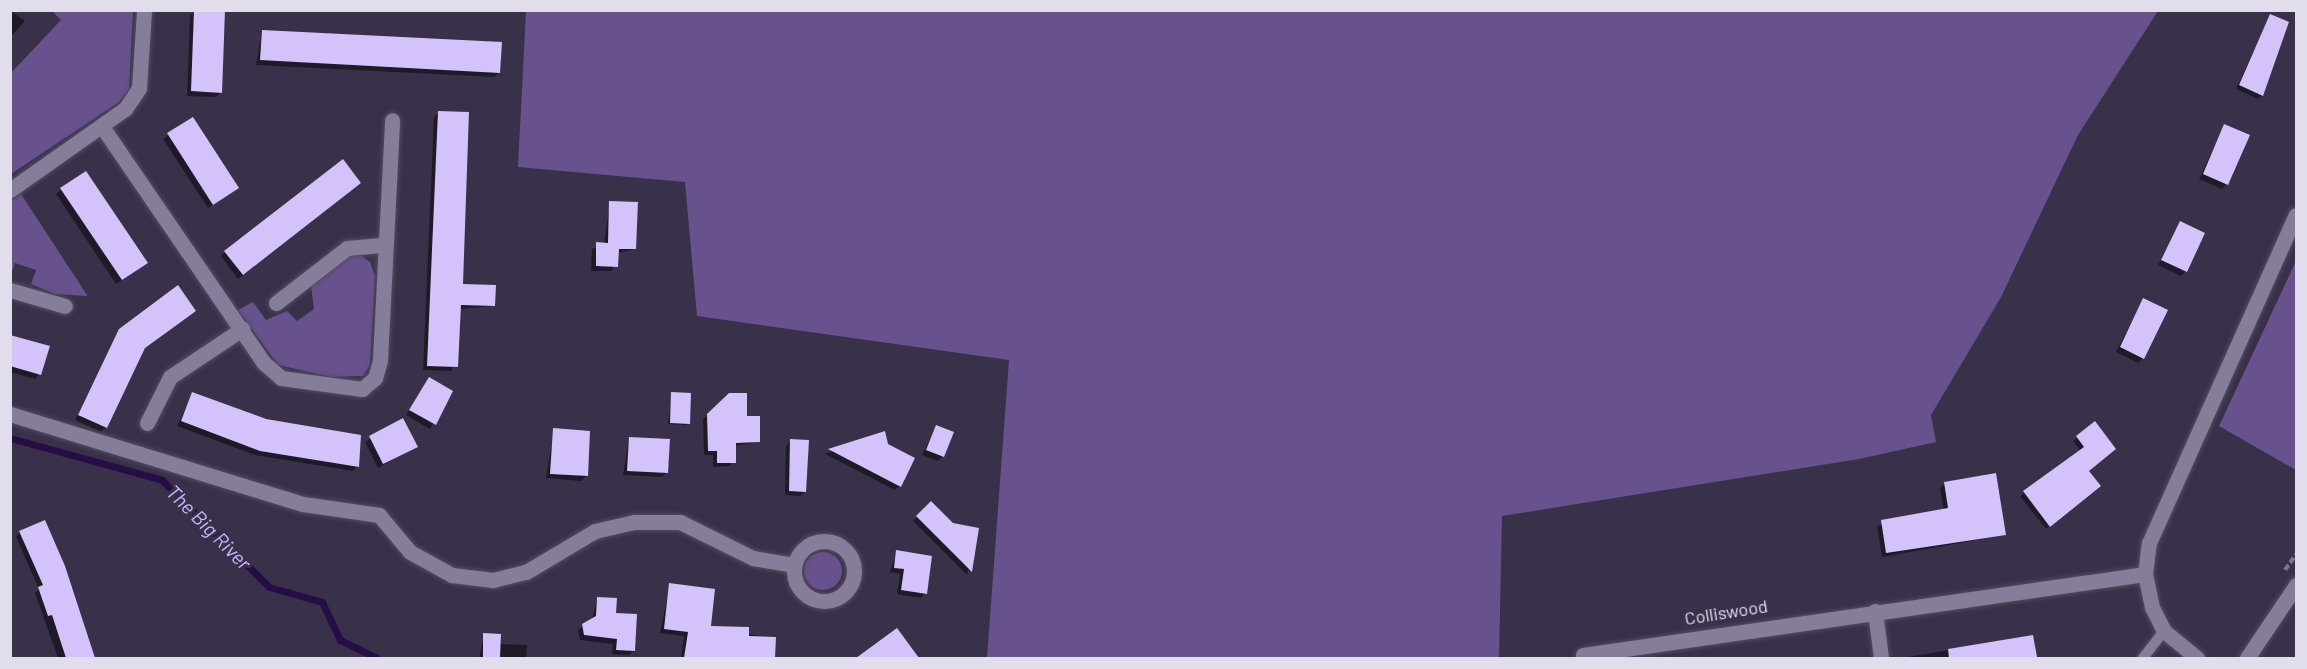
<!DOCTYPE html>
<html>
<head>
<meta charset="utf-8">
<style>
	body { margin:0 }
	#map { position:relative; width:2307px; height:669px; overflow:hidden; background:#39314a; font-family:Barlow,sans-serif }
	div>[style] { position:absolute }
	.green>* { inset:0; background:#68528e }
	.round { border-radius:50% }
	.shadow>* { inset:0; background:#0007 }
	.stream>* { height:7px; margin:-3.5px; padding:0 3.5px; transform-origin:3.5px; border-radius:3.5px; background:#270d46 }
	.building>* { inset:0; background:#d4c2fa }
	.path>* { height:4px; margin-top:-2px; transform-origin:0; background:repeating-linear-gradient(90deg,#7c758b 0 6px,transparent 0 9px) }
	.roads { filter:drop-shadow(0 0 2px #534c60) drop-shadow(0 0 2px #534c60) }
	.lane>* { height:10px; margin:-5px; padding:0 5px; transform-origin:5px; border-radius:5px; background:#867d9a }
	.street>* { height:15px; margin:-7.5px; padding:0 7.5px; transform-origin:7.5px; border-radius:7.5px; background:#867d9a }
	.street>.ring { margin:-7.5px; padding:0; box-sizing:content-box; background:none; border:15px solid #867d9a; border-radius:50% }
	.secondary>* { height:15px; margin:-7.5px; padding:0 7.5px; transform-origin:7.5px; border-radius:7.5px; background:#867d9a }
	span { translate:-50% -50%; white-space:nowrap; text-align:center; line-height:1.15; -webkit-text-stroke:6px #39314a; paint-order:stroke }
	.street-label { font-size:18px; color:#e2dded }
	.water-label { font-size:20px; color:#ceb6ff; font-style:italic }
	.frame { position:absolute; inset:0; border:12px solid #e2dded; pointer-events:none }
</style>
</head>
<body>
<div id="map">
	<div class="green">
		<i style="clip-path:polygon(52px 11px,133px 11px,129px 89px,119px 102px,11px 174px,11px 73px,61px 20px)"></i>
		<i style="clip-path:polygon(526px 11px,526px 10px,2158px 11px,2078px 135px,2001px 297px,1931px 415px,1936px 442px,1859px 459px,1502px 516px,1499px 658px,987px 658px,1009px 360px,697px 316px,685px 182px,518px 167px)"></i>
		<i style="clip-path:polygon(21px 194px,87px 295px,87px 296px,55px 294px,31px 284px,36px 270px,15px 263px,11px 274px,11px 200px)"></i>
		<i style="clip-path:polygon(359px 254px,370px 262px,375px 276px,370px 365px,363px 376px,331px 377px,278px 365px,238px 310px,253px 302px,266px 320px,287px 311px,297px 321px,314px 309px,311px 286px,347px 257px)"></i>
		<i style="clip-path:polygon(2296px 261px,2296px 470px,2219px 426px)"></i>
		<i class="round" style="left:804px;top:552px;width:38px;height:38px"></i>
	</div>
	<div class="shadow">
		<i style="clip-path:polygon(10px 10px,25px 21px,10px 37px)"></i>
		<i style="clip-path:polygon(195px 11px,221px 92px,216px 97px,187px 96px,190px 16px)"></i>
		<i style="clip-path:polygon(2270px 15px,2262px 95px,2258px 99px,2236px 89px)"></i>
		<i style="clip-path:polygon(262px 31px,499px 73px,494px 77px,256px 65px)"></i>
		<i style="clip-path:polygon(439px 112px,461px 286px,493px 306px,459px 309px,452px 371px,423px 370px,434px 117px)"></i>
		<i style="clip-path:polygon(192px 119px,232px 192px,208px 208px,163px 139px)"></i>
		<i style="clip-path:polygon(2225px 125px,2227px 184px,2222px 189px,2199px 179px)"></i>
		<i style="clip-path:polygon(85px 173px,141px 267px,116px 284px,56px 194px)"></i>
		<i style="clip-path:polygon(354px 188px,238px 279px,221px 256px,225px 252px)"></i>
		<i style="clip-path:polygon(610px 203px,635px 249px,617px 253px,612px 271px,591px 271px,592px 249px,604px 244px)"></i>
		<i style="clip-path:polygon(2180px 223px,2186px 271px,2181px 276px,2158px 265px)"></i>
		<i style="clip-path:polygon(2143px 300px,2143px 358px,2138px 363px,2116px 352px)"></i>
		<i style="clip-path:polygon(120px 330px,106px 427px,101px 432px,75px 420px)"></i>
		<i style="clip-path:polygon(10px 336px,39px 374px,35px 379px,10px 372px)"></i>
		<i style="clip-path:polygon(429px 379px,451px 391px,430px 429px,406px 415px)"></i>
		<i style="clip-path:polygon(193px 393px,358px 466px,353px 471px,255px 455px,177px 426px)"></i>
		<i style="clip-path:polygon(672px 394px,688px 423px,686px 425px,668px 424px)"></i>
		<i style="clip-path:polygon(730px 394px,759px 442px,734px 446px,730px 466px,713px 467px,713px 455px,704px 455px,703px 419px)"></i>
		<i style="clip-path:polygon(402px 420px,416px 446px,378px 468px,365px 442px)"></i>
		<i style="clip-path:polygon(2095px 424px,2087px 471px,2095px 490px,2046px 529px,2020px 496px,2081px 451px,2073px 441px)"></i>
		<i style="clip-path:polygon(936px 427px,943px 456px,938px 461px,922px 455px)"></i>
		<i style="clip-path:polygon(554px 430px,586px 476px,581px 481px,546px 478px)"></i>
		<i style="clip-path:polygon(884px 433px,900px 486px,895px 490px,825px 454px)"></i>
		<i style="clip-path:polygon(629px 439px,667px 472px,662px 477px,623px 475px)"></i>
		<i style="clip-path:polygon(791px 441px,805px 491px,800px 496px,785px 495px,786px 446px)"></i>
		<i style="clip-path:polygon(1945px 483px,2005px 535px,1882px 557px,1877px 526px,1944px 511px,1940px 488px)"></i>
		<i style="clip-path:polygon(931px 503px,952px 524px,978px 529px,967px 575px,913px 521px)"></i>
		<i style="clip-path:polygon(20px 532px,64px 567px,93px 658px,58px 658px,35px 593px,39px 589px,16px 537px)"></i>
		<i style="clip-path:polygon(897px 552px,925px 593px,921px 598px,897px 594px,900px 574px,890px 572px)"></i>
		<i style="clip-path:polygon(670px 585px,709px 628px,774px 638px,774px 658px,681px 658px,684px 636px,660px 633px)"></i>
		<i style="clip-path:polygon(597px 599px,614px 614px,634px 650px,629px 655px,612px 654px,613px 644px,580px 640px,578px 630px,592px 620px)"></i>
		<i style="clip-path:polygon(897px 631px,917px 658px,925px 658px,859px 658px)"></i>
		<i style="clip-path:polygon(484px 635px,499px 644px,527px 645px,526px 658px,479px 658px)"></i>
		<i style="clip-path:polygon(2032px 637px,2033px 658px,1905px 658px,1907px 657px)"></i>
	</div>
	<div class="stream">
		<i style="left:10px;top:438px;width:158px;rotate:15.4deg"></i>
		<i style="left:162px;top:480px;width:151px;rotate:45deg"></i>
		<i style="left:269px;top:587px;width:55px;rotate:15.8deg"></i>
		<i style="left:322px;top:602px;width:42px;rotate:64.7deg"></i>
		<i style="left:340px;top:640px;width:41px;rotate:25.9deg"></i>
	</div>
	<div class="building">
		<i style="clip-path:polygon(194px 10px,225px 10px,222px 93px,191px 91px)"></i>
		<i style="clip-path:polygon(2270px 14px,2289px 22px,2263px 96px,2239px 85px)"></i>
		<i style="clip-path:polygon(262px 30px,502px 42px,500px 73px,260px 60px)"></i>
		<i style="clip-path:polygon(438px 111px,469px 112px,463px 284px,496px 285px,495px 306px,461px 305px,458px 367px,427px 366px)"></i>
		<i style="clip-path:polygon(193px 117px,239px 188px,213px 205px,167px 133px)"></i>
		<i style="clip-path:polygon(2224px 124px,2250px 135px,2228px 185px,2203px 174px)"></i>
		<i style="clip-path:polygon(343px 159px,361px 183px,243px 275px,224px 251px)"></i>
		<i style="clip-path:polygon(86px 171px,148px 263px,122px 280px,60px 188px)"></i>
		<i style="clip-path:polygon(609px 201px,638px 202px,636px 249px,619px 249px,618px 267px,596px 266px,596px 242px,608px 243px)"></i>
		<i style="clip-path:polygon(2180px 221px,2205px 233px,2187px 272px,2161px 260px)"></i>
		<i style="clip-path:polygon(178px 285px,196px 311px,145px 348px,107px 428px,78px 415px,119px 329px)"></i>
		<i style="clip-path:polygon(2143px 298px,2168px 310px,2144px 359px,2120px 347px)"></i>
		<i style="clip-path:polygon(10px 335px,50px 346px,41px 375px,10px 366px)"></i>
		<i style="clip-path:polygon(429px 377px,453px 391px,436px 425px,409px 410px)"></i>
		<i style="clip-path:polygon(192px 392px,266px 419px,361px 435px,359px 467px,260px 451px,181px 421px)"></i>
		<i style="clip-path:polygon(671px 392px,691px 393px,690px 424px,670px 423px)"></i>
		<i style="clip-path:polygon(729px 393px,747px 393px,747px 416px,760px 416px,760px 442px,736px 443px,736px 463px,717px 463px,717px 451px,708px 451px,707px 414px)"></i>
		<i style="clip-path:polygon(403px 418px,418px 447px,383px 464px,369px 436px)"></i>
		<i style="clip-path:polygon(2095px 421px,2116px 449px,2089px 471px,2101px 486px,2050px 527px,2023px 491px,2084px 447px,2076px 436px)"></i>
		<i style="clip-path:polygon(936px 425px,954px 432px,944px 457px,926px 450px)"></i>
		<i style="clip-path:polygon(553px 428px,590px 431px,588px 476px,550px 474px)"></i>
		<i style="clip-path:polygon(885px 431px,888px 444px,915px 458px,901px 487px,828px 449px)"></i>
		<i style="clip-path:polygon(629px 437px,670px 439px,668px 473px,627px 471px)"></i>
		<i style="clip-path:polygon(790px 439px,809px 440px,806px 492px,789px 491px)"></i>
		<i style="clip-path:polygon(1996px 473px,2006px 535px,1886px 553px,1881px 520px,1948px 508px,1944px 482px)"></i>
		<i style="clip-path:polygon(931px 501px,953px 523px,979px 528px,972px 572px,916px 516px)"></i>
		<i style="clip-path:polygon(45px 520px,65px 566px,95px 658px,66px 658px,52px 615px,48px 616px,38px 587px,43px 585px,19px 531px)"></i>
		<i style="clip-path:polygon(896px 550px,932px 556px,927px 594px,901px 590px,904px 569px,894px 568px)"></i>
		<i style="clip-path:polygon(669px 583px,715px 589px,711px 626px,749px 627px,749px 636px,776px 637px,775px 658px,684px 658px,688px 632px,664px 629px)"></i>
		<i style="clip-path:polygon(597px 597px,617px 598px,616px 613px,637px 614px,635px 651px,616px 650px,617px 639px,584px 635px,582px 624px,596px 616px)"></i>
		<i style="clip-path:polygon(897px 628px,919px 658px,856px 658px)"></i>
		<i style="clip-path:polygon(483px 633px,501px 634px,500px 658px,483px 658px)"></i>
		<i style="clip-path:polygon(2033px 635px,2037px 657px,1949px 658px,1948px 649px)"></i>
	</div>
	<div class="path">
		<i style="left:2285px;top:570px;width:19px;rotate:-55deg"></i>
	</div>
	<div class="roads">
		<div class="lane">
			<i style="left:2143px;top:658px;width:34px;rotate:-52deg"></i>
		</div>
		<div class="street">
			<i style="left:103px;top:128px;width:285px;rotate:55.6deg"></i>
			<i style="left:264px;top:363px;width:23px;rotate:41deg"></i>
			<i style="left:281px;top:378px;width:82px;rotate:7.7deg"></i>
			<i style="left:362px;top:389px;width:17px;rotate:-40deg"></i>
			<i style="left:375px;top:378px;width:19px;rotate:-74deg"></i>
			<i style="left:380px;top:360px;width:240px;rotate:-87.1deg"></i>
			<i style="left:10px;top:190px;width:141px;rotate:-35.2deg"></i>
			<i style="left:125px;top:109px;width:25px;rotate:-56deg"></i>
			<i style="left:139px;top:88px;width:78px;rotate:-86.3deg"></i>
			<i style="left:10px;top:290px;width:57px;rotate:16.2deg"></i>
			<i style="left:276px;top:303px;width:90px;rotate:-37.8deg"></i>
			<i style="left:347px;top:248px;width:38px;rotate:-5deg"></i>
			<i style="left:10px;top:414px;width:307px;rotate:17.1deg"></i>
			<i style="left:303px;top:504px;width:77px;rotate:8.2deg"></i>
			<i style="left:379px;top:515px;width:48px;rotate:50deg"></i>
			<i style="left:410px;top:552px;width:48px;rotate:28.7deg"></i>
			<i style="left:452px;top:575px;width:41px;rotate:7deg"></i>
			<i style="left:493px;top:580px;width:34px;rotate:-14deg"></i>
			<i style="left:526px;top:572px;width:80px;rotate:-30.7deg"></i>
			<i style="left:595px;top:531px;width:40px;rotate:-13deg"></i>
			<i style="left:634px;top:522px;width:46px"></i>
			<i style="left:680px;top:522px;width:81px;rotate:26.3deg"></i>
			<i style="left:753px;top:558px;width:42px;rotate:9.7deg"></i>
			<i style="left:147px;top:423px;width:51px;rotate:-63.4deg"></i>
			<i style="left:170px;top:377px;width:87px;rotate:-33.7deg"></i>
			<i class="ring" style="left:794px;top:541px;width:45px;height:45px"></i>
			<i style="left:1875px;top:611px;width:47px;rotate:82.7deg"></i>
			<i style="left:1583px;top:655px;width:568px;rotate:-8.2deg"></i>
			<i style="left:2197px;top:658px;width:43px;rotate:-140.7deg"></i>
			<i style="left:2164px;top:631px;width:27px;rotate:-117deg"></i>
			<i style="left:2152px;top:607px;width:34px;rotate:-102deg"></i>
			<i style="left:2145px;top:574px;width:31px;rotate:-83deg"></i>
			<i style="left:2149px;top:543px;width:359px;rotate:-65.9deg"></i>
		</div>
		<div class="secondary">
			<i style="left:2247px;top:658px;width:88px;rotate:-56.1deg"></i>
		</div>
	</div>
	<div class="street-label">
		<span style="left:1726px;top:612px;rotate:-9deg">Colliswood</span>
	</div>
	<div class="water-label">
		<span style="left:209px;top:527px;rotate:45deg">The Big River</span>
	</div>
	<div class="frame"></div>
</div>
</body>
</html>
